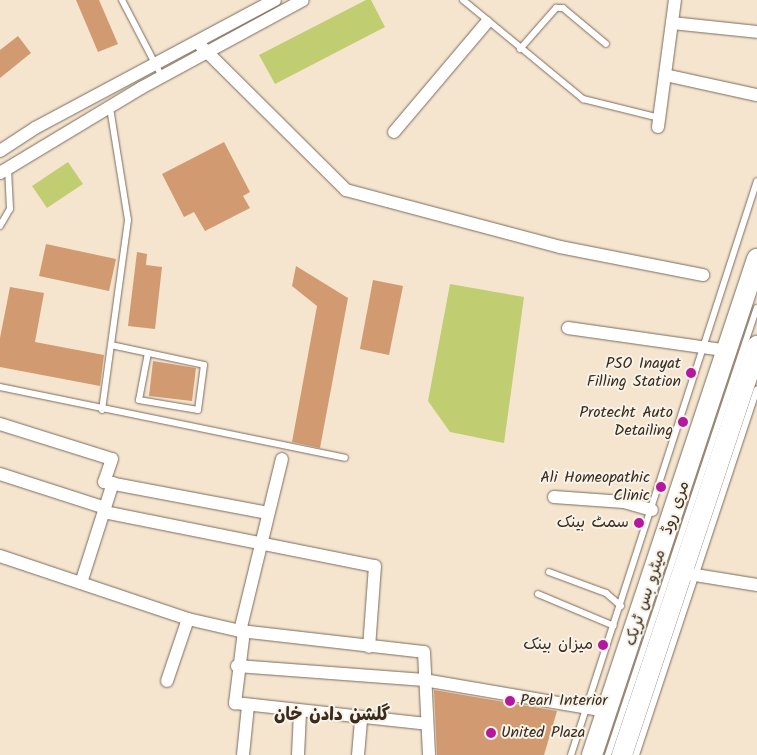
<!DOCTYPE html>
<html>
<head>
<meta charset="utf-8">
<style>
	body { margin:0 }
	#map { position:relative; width:757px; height:755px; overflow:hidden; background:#f5e5cf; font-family:Kalam,"Playpen Sans Arabic",sans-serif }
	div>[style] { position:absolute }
	.green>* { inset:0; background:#c0ce71 }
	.building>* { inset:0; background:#d29a70 }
	.roads { filter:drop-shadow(0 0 1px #7c6b5c) drop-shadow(0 0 1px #7c6b5c) }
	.lane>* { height:6px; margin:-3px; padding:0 3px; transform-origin:3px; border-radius:3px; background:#fff }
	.street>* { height:12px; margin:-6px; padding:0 6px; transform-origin:6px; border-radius:6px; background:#fff }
	.primary>* { height:20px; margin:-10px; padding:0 10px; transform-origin:10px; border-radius:10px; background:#fff }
	.dots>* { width:14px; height:14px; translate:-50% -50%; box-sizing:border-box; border:2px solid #f7f3e8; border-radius:50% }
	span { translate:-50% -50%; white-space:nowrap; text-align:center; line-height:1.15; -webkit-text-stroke:4px #f7f3e8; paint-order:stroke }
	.poi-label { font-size:16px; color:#3b2a1e }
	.right { translate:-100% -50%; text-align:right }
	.left { translate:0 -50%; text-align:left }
	.street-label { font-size:16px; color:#3b2a1e }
	.neighbourhood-label { font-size:18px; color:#3b2a1e; font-weight:700 }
</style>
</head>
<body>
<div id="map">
	<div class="green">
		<i style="clip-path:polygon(366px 0,371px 0,385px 27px,275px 84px,259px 55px)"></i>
		<i style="clip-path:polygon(68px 162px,83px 184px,47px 208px,32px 186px)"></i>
		<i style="clip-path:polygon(450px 284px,524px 297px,504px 443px,450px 432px,428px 401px)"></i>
	</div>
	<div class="building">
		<i style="clip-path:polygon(76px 0,99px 0,118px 44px,98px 52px)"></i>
		<i style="clip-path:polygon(18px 36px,31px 53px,0 78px,0 50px)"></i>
		<i style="clip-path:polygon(224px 142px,250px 192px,243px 196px,250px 208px,205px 231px,194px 212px,184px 217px,162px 174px)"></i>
		<i style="clip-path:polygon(46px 244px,116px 259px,109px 291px,39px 276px)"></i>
		<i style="clip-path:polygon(137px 252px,147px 254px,146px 265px,162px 267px,155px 329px,128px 326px)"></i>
		<i style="clip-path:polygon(296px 266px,348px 298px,320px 448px,292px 442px,317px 306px,292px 286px)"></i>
		<i style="clip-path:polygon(373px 280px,403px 286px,389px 355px,360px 349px)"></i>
		<i style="clip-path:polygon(10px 287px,44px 293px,35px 342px,104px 355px,100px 386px,0 367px,0 338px)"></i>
		<i style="clip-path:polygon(153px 361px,196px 368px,192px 401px,149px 396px)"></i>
		<i style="clip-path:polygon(434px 690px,557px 711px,544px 755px,437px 755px)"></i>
	</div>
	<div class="roads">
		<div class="lane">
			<i style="left:122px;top:0;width:87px;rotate:62.5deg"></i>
			<i style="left:463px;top:0;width:156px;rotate:39.5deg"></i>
			<i style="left:583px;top:99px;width:79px;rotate:13.9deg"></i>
			<i style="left:520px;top:49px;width:55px;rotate:-48.7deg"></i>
			<i style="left:556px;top:8px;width:7px"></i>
			<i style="left:563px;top:8px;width:56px;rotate:39.9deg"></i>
			<i style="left:0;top:226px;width:20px;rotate:-60deg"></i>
			<i style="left:10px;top:209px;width:41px;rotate:-92.8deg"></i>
			<i style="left:111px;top:345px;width:95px;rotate:12.1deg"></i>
			<i style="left:204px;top:365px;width:45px;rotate:97.6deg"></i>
			<i style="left:198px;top:410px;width:60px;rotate:-170.4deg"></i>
			<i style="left:139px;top:400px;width:48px;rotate:-79.2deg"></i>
			<i style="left:0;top:387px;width:352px;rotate:11.6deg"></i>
			<i style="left:102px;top:410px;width:192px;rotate:-82.2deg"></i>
			<i style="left:128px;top:220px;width:113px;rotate:-99.1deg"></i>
			<i style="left:549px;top:572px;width:61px;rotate:20.2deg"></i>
			<i style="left:606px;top:593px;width:20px;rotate:41deg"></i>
			<i style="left:538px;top:594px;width:82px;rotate:22.8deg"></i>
			<i style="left:571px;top:755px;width:603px;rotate:-72.05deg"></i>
			<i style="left:608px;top:755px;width:471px;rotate:-71.6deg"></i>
			<i style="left:636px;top:755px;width:385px;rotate:-71.7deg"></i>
		</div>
		<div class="street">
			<i style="left:672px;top:23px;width:85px;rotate:6deg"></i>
			<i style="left:198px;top:43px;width:209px;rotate:44.8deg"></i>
			<i style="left:346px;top:190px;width:221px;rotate:14.9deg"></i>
			<i style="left:560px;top:247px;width:146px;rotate:11.1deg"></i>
			<i style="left:665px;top:75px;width:94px;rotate:12.3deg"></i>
			<i style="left:658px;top:127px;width:128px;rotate:-82.4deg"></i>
			<i style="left:394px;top:132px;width:143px;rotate:-49.8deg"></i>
			<i style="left:0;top:151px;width:42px;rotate:-33.3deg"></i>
			<i style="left:35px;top:128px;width:272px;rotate:-28.1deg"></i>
			<i style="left:0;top:173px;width:165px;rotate:-31.1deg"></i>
			<i style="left:141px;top:88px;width:184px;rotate:-28.5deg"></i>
			<i style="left:568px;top:328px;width:164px;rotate:8.1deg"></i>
			<i style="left:0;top:424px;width:117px;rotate:17.4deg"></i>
			<i style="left:112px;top:459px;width:24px;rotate:109deg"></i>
			<i style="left:104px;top:482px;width:167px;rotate:10.7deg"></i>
			<i style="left:0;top:474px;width:110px;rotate:17.9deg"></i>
			<i style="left:554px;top:497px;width:70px;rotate:4.1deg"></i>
			<i style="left:624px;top:502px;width:29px;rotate:16deg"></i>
			<i style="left:104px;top:512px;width:276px;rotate:11.3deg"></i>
			<i style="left:375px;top:566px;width:81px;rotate:94.2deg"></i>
			<i style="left:0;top:556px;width:198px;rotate:18.5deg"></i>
			<i style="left:188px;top:619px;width:53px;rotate:13deg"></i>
			<i style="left:240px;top:631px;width:185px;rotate:6.5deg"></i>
			<i style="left:424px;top:652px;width:103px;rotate:87.2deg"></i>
			<i style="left:683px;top:573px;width:75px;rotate:9.2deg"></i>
			<i style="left:81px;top:583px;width:105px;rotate:-72.3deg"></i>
			<i style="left:240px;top:631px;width:177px;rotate:-76.3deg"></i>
			<i style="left:244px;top:631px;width:73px;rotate:97.1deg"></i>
			<i style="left:235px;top:703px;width:193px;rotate:6.2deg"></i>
			<i style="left:237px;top:666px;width:188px;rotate:4.3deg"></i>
			<i style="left:424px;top:680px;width:185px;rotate:9.7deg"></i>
			<i style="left:167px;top:681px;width:65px;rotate:-71.3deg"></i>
			<i style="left:243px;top:755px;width:49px;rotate:-84.2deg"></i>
			<i style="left:298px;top:755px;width:43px;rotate:-87.3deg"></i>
			<i style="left:358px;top:755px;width:38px;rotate:-85deg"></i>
		</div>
		<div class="primary">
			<i style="left:592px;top:755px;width:523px;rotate:-71.6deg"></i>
			<i style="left:622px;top:755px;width:431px;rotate:-71.7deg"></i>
		</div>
	</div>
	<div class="dots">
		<i style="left:691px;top:373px;background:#b5179e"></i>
		<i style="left:683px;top:422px;background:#b5179e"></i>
		<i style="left:661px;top:487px;background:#b5179e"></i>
		<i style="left:639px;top:523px;background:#b5179e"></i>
		<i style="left:603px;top:645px;background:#b5179e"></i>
		<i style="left:510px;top:701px;background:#b5179e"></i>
		<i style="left:491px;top:733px;background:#b5179e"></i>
	</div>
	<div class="poi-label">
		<span class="right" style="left:681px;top:373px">PSO Inayat<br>Filling Station</span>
		<span class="right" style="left:673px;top:422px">Protecht Auto<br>Detailing</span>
		<span class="right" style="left:650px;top:487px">Ali Homeopathic<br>Clinic</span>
		<span class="right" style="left:629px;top:523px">سمٹ بینک</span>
		<span class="right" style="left:593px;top:645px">میزان بینک</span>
		<span class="left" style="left:520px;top:701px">Pearl Interior</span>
		<span class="left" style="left:501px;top:733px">United Plaza</span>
	</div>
	<div class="street-label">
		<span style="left:676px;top:508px;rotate:-71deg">مری روڈ</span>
		<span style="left:646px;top:598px;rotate:-72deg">میٹرو بس ٹریک</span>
	</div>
	<div class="neighbourhood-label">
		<span style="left:332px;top:716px">گلشن دادن خان</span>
	</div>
</div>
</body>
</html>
